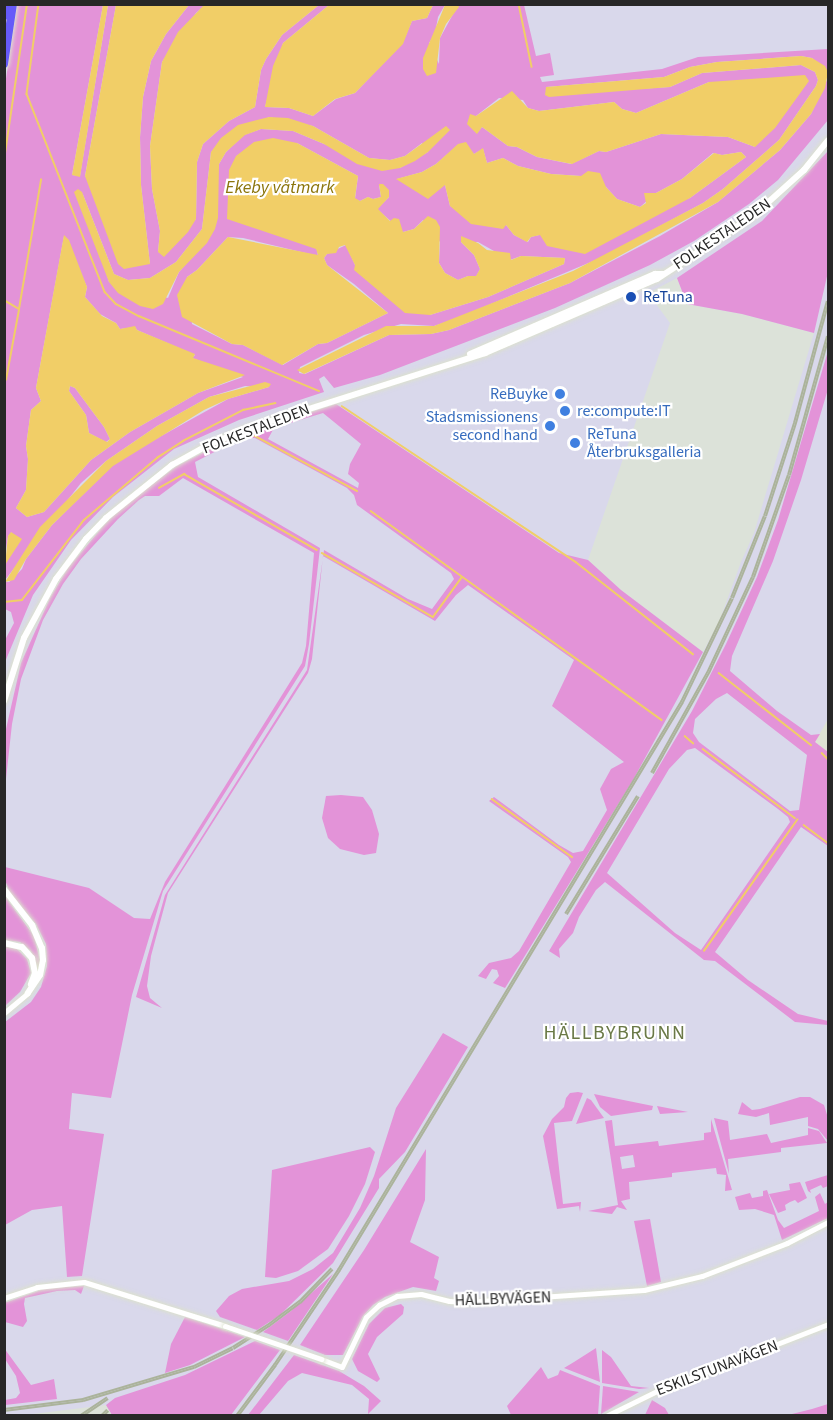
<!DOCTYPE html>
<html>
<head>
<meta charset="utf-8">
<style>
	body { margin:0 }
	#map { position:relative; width:833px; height:1420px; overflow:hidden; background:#d9d8eb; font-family:"Source Sans 3",sans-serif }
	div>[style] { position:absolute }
	.industrial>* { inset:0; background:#dce2d9 }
	.airport>* { inset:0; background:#dee3d4 }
	.green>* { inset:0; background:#e393d8 }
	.water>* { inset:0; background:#f1ce67 }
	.stream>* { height:1.5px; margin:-0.75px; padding:0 0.75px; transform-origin:0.75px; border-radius:0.75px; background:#f1ce67 }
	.roads { filter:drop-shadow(0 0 2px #dce1ce) drop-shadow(0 0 2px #dce1ce) }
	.tertiary>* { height:5px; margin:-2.5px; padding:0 2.5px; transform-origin:2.5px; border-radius:2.5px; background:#fff }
	.secondary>* { height:6px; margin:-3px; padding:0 3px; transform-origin:3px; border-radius:3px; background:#fff }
	.trunk>* { height:8px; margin:-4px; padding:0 4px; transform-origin:4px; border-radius:4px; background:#665af9 }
	.rail>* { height:4px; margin-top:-2px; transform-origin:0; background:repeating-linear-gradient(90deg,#fff 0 4.5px,#abb39b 0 9px); box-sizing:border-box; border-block:2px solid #abb39b }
	.bridges { filter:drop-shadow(0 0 2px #dce1ce) drop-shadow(0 0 2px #dce1ce) }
	.tertiary-bridge>* { height:5px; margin:-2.5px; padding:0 2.5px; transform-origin:2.5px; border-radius:2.5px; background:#fff }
	.dots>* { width:16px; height:16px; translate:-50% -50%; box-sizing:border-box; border:3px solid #fff; border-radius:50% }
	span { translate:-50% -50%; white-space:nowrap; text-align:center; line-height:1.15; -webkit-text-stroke:4.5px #fff; paint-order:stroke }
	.street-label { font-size:16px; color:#272727 }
	.transit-label { font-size:16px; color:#164399 }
	.left { translate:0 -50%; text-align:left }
	.shop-label { font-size:16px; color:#366cbe }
	.right { translate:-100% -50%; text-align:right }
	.water-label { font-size:18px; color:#8b750b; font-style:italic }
	.quarter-label { font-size:20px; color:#6a7947; letter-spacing:1.5px }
	.frame { position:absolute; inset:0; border:6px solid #272727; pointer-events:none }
</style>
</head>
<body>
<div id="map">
	<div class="industrial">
		<i style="clip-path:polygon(677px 278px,687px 304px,742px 314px,814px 333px,754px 533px,741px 562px,719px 622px,703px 652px,621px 590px,588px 560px,670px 323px,648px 293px)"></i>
		<i style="clip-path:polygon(106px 1405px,112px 1415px,17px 1416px)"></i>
	</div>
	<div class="airport">
		<i style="clip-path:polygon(828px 719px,828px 752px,815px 742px)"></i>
	</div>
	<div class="green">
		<i style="clip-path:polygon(evenodd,17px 5px,103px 5px,72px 175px,80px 176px,108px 5px,116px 5px,85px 176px,150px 264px,141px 185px,140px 137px,143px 97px,151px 61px,166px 34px,189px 5px,205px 5px,196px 13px,162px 62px,150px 146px,152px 189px,160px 231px,158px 252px,196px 219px,197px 162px,203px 144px,229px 121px,255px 107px,261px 70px,266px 59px,282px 35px,319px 5px,329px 5px,283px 43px,265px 107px,289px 108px,313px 116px,336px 99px,355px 93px,402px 44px,412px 21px,427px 18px,433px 5px,445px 5px,438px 17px,435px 34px,429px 43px,439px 64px,440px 38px,458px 5px,524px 5px,536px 56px,550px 53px,554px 75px,540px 77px,542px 82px,662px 69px,698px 57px,828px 49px,828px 72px,812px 58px,801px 56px,717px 62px,690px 67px,664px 77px,546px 87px,638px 89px,670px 87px,702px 73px,801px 65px,815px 72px,818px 80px,816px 86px,779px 140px,723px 189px,703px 203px,598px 259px,455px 319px,434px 326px,401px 324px,364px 335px,300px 367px,299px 373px,305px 374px,389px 335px,431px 334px,449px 330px,570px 283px,660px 236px,718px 202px,780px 150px,811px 114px,828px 78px,828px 120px,778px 180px,749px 204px,694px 241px,650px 265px,555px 308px,380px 375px,334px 388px,324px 376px,319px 379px,324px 392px,239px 420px,174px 449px,113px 497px,71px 540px,33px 595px,5px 662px,5px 640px,14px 623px,11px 612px,5px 609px,5px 582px,9px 582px,22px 569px,26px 559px,52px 525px,112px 466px,136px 450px,228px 399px,269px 387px,245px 386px,209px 397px,157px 426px,106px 461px,81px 483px,5px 580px,5px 565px,12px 532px,8px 536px,5px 556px,4px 92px,17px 5px,709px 82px,755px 147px,728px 137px,661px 134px,606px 152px,599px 151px,571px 164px,537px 157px,517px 147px,508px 146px,482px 127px,477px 133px,476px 116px,499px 98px,523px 100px,528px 108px,539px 111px,614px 102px,622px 109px,636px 113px,709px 82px,17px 5px,269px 117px,313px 126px,369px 158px,390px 160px,405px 156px,422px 143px,428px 152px,400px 168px,324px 144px,293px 131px,261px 129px,244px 135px,226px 152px,219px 164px,204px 244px,179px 272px,168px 298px,109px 282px,82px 192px,114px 274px,128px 280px,150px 278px,176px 262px,202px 229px,211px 152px,269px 117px,17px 5px,297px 143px,358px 176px,355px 199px,360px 201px,368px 197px,373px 199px,381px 197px,379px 185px,389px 197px,377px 209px,403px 232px,414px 229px,423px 220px,440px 242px,439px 263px,445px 273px,458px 280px,468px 276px,476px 277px,480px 269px,474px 255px,461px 242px,478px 242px,510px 260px,521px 256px,565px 258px,564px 264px,488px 297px,430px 315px,355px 265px,346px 245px,327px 254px,324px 258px,327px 265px,354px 284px,388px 313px,327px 343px,318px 344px,283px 365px,243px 345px,232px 344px,192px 324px,187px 277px,197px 270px,228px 237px,243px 238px,318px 256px,297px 143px,17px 5px,458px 145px,474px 154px,483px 149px,487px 163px,503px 158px,518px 166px,551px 174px,581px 176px,606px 187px,617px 199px,640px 207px,656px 193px,682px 179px,713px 153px,722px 155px,741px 152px,746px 157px,690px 198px,531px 237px,528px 242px,514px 235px,506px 225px,450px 206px,445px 185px,397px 179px,422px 172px,436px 164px,458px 145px,17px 5px,64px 236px,87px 287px,85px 297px,100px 314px,116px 323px,120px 329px,135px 327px,137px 330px,195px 355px,192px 358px,243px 377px,198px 393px,130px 432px,91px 460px,44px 512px,27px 517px,16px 508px,26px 490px,28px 459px,26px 446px,31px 410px,41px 401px,36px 388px,64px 236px)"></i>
		<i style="clip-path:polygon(828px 151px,828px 272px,814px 333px,742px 314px,687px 304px,677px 278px,762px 221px)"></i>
		<i style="clip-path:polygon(evenodd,828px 351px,828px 389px,801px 480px,773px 561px,732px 656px,730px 671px,777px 711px,811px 735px,820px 734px,815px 742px,828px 752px,828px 846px,801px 827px,715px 952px,748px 980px,798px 1014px,828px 1021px,828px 1025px,795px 1022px,715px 961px,704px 960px,605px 882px,596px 890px,579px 917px,573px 933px,559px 949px,560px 958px,549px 951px,692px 711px,726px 644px,757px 577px,778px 520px,828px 351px,727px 693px,807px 755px,799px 810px,790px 811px,699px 742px,693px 733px,695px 719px,716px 699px,727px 693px,828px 351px,695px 748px,778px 809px,788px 817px,790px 822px,701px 950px,675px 933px,607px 873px,669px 769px,687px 750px,695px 748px)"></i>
		<i style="clip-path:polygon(70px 386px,75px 388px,104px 427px,110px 439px,106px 442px,89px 433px,86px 415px,69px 391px)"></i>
		<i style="clip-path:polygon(evenodd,336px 404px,559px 553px,588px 560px,621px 590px,703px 652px,633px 780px,505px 988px,493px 983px,499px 976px,497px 970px,492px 969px,486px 979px,478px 976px,489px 963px,511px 958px,519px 951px,571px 862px,568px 857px,489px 801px,494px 797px,559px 845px,573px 853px,583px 851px,607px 810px,600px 789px,611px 769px,624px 762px,552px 706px,574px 660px,468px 585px,456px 595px,435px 621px,323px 556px,312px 659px,308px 673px,168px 893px,151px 956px,147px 986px,150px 998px,162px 1008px,136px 997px,165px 895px,307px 670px,324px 550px,408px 599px,432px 609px,454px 579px,451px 573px,357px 505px,354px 495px,347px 488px,255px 438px,246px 438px,226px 446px,195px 462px,198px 477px,320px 548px,309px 644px,305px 666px,163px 891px,132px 995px,111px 1098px,72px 1093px,69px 1129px,104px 1134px,82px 1276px,67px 1277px,62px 1206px,32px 1210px,5px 1225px,5px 1022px,31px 1002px,41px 987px,47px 966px,46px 944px,36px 924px,10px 893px,5px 880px,5px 867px,89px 888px,134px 918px,150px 919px,165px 882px,302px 663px,306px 646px,314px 553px,183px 478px,159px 496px,145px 496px,139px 500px,118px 519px,81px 559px,63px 584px,43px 620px,21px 679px,12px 724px,5px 788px,6px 729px,21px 663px,50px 598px,68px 568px,105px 524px,131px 500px,177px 466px,214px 447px,243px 434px,336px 404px,323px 413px,361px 444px,350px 464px,348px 474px,359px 483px,358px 488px,268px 439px,274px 428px,323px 413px)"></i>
		<i style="clip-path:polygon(341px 795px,363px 797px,372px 810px,379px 834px,376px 853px,364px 855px,340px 849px,328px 838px,322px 818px,326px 796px)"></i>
		<i style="clip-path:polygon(4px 895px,34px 936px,40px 961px,38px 969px,31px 951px,20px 942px,5px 940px)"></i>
		<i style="clip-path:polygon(9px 946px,17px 949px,27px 959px,31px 973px,20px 992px,5px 1006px,5px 947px)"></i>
		<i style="clip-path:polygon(443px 1033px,468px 1047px,405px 1152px,379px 1179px,379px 1188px,333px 1263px,280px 1315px,257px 1330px,220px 1317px,216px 1311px,229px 1296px,242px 1289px,289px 1281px,313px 1269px,333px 1253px,360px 1208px,374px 1176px,396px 1108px)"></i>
		<i style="clip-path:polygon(578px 1092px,583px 1093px,572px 1121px,554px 1123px,563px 1204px,581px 1202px,580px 1212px,579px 1206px,557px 1209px,543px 1136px,552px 1119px,564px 1107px,566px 1098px,570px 1093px)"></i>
		<i style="clip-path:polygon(594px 1094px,653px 1106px,652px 1110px,611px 1116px,600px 1107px)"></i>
		<i style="clip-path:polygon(800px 1097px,810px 1097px,824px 1105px,828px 1118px,828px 1141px,818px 1129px,808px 1126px,808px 1117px,770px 1125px,769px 1113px,756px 1117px,738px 1114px,742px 1102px,752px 1110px,760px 1109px)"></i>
		<i style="clip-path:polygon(587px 1098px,591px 1100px,604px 1118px,576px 1124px)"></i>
		<i style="clip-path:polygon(657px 1106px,688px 1112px,660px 1114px)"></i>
		<i style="clip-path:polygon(714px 1118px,728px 1121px,730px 1140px,767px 1134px,771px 1143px,808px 1135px,808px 1128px,819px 1131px,827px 1143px,781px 1148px,781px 1152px,728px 1159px,729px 1174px)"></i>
		<i style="clip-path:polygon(evenodd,711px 1119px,732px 1190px,725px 1191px,726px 1175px,717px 1174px,716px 1168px,672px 1173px,672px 1177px,629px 1182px,630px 1199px,621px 1201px,627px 1210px,617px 1207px,612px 1214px,588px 1211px,618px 1205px,605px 1121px,612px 1120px,615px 1146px,658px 1141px,659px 1146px,704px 1140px,704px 1133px,711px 1132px,711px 1119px,633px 1155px,635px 1167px,622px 1169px,620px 1157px,633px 1155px)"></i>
		<i style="clip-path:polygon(370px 1147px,375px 1152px,365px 1184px,349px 1216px,328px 1249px,298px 1271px,276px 1278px,265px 1277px,272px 1170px)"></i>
		<i style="clip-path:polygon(426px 1149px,425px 1200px,410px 1242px,439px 1257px,434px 1278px,439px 1281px,436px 1291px,413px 1287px,385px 1297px,373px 1305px,363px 1316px,343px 1355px,325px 1355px,300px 1345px,364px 1250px)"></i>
		<i style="clip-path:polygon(828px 1175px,828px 1186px,823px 1188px,821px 1185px,810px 1190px,811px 1193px,808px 1191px,805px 1182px)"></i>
		<i style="clip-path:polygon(800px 1182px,807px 1198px,798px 1203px,795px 1200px,790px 1202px,785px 1205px,786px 1210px,778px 1213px,769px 1194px,790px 1190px,789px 1184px)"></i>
		<i style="clip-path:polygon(767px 1190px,778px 1220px,784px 1228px,819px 1211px,815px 1197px,820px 1193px,825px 1204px,828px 1202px,828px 1218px,782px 1240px,774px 1215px,755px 1209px,739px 1210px,735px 1197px,750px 1193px,752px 1198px,763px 1196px,763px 1191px)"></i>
		<i style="clip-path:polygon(650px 1219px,661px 1282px,647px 1286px,634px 1221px)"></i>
		<i style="clip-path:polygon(333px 1274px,288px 1341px,263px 1332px,291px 1311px)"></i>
		<i style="clip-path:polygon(84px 1286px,81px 1294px,75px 1290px,57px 1291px,25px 1298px,24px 1304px,27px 1321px,23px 1327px,5px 1322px,4px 1303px,47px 1288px)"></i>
		<i style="clip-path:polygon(401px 1304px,404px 1307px,403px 1314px,377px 1337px,368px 1354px,380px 1379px,377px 1382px,358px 1371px,352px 1359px,369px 1324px,385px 1308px)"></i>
		<i style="clip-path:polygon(185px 1317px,216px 1327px,245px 1337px,190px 1365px,165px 1373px,171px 1344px)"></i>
		<i style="clip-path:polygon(255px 1341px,280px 1350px,231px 1415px,112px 1415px,106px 1405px,115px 1398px,185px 1375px)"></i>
		<i style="clip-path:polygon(4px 1348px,31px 1385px,54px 1379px,57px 1399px,5px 1405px,5px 1400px,16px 1398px,20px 1393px,16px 1376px,5px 1359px)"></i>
		<i style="clip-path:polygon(596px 1348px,600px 1382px,564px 1368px,574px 1362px)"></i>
		<i style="clip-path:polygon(602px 1350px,611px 1357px,631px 1386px,649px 1388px,639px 1389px,602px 1383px)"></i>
		<i style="clip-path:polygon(294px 1355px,339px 1371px,364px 1386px,381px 1401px,368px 1414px,369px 1399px,352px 1385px,302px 1373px,288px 1381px,259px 1415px,248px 1415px)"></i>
		<i style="clip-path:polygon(541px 1367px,548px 1379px,558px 1375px,560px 1370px,600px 1386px,598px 1415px,511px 1415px,507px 1406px)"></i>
		<i style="clip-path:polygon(603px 1386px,639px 1392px,601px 1414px)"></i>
		<i style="clip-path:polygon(652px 1400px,665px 1408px,669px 1415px,645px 1415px)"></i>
		<i style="clip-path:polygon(828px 1404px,828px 1415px,788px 1415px,812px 1409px)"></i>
	</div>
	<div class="water">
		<i style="clip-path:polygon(205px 4px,319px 5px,282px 35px,266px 59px,261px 70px,255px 107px,229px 121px,203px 144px,197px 162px,196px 219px,188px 232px,164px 257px,158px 252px,160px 231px,152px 189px,150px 146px,162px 62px,178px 32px)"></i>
		<i style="clip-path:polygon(103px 5px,108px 5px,80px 177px,72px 175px)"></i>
		<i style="clip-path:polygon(116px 5px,189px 5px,166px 34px,151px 61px,143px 97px,140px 137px,141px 185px,150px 264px,124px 269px,118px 264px,85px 176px)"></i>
		<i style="clip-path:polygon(329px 5px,433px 5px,427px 18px,412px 21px,403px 44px,355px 93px,335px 99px,313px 116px,289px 108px,265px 107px,273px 66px,283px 43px)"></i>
		<i style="clip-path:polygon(445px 5px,458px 5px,459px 7px,446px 24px,440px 38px,436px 73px,427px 76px,423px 69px,423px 58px)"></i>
		<i style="clip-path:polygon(801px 56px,812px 58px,825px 66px,828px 72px,825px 88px,811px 114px,780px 150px,718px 202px,570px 283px,449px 330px,431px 334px,389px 335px,304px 374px,297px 370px,386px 326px,434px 326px,573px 271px,703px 203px,723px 189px,779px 140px,816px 86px,818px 80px,815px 72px,801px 65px,702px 73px,670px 87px,549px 97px,545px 95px,546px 87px,664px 77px,690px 67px,717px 62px)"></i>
		<i style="clip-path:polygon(805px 75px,809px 81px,775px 128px,755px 147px,728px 137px,661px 134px,606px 152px,599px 151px,572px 164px,537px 157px,517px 147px,508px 146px,482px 127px,477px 134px,467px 124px,470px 114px,476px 116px,512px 91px,528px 108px,539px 111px,614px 102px,622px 109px,636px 113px,709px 82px)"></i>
		<i style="clip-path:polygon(269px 117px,288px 118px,313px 126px,369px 158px,390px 160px,405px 156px,446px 126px,450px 130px,428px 152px,415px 161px,400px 168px,382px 171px,357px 164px,324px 144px,293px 131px,261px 129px,245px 135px,226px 152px,219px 164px,218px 218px,215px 229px,207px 243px,179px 272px,163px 304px,153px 309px,140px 306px,118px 293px,109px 282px,74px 192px,78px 189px,82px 192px,114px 274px,128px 280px,150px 278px,176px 262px,202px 229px,211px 152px,221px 138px,238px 125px)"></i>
		<i style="clip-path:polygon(273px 138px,297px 143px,358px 176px,355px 198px,360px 201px,368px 197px,373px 199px,381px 197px,379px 184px,383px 184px,389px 190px,389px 197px,378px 209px,390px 221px,394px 218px,399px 219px,403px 232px,414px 229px,428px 216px,436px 220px,440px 227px,439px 263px,445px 273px,458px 280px,468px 276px,476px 276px,480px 269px,474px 255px,461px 242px,461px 236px,478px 243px,487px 250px,510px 253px,511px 260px,521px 256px,565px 258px,564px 264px,488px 297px,430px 315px,405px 313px,354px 270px,355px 265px,345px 245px,339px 247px,336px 253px,327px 254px,324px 258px,327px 265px,388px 313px,327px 343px,318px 344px,282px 365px,243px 345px,232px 344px,182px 317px,177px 295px,187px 277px,197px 270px,228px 237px,318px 255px,316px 249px,227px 219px,229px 170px,236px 156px,254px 142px)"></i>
		<i style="clip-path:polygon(466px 142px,474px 154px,483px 148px,487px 163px,503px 158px,518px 166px,551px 174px,581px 176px,588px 171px,600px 173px,606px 187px,617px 199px,640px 207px,646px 203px,644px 193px,656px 193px,682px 179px,714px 153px,722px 155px,741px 152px,746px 157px,690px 198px,585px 254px,547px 246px,540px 235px,531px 237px,527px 242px,514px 235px,506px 225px,503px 229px,471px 224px,450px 206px,445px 185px,428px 199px,396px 179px,422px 172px,436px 164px,458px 144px)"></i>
		<i style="clip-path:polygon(evenodd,64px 235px,69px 240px,87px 287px,85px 297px,102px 316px,116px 323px,120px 329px,135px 326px,137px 330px,195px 354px,193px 358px,245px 375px,198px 393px,130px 432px,91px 460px,44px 512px,27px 517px,16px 508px,26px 490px,28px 459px,26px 446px,31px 410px,41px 401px,36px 388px,64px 235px,70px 386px,75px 388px,104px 427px,110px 439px,107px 442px,89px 433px,86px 415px,69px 391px,70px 386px)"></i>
		<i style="clip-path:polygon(265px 382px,271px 384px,269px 387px,228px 399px,204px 410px,113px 466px,52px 525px,26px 559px,14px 580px,5px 582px,40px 527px,106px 461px,157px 426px,209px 397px)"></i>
		<i style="clip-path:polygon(11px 532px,22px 539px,5px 565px,8px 536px)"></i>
	</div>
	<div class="stream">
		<i style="left:39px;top:4px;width:91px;rotate:97.6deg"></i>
		<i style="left:27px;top:94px;width:213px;rotate:68.5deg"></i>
		<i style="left:105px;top:292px;width:16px;rotate:47deg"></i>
		<i style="left:116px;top:304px;width:26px;rotate:28deg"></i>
		<i style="left:139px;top:316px;width:195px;rotate:22.6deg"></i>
		<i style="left:519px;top:4px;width:64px;rotate:78.3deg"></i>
		<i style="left:4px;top:160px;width:158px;rotate:-81.6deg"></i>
		<i style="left:4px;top:300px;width:17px;rotate:31deg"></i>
		<i style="left:19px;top:309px;width:131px;rotate:-80.3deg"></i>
		<i style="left:4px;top:379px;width:10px;rotate:90deg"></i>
		<i style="left:6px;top:380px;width:71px;rotate:-79.5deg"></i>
		<i style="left:342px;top:406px;width:281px;rotate:33.7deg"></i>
		<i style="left:576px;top:562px;width:149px;rotate:38.2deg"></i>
		<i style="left:255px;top:436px;width:116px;rotate:28.3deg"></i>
		<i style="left:159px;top:488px;width:29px;rotate:-29deg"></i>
		<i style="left:184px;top:474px;width:153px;rotate:29.7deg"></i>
		<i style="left:371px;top:511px;width:358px;rotate:35.7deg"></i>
		<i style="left:322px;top:553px;width:128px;rotate:30deg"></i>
		<i style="left:433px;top:617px;width:49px;rotate:-54.1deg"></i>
		<i style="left:4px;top:602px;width:18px;rotate:-6deg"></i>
		<i style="left:22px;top:600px;width:101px;rotate:-52.2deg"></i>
		<i style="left:84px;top:520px;width:96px;rotate:-40.3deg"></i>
		<i style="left:157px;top:458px;width:31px;rotate:-33deg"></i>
		<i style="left:183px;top:441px;width:68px;rotate:-27.3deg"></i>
		<i style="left:243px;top:410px;width:33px;rotate:-12deg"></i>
		<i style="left:719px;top:673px;width:117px;rotate:38deg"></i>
		<i style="left:685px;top:736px;width:11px;rotate:41deg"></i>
		<i style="left:703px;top:749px;width:115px;rotate:36.9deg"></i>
		<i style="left:822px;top:753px;width:8px;rotate:45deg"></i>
		<i style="left:492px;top:799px;width:99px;rotate:35.9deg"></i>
		<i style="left:804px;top:825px;width:30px;rotate:37deg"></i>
		<i style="left:704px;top:951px;width:161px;rotate:-54.6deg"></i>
	</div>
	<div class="roads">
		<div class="tertiary">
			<i style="left:4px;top:1013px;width:31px;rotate:-40deg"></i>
			<i style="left:4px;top:1298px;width:35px;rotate:-18deg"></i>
			<i style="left:37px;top:1287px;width:47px;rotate:-6.1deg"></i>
			<i style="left:84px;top:1282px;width:148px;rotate:17.3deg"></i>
			<i style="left:321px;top:1359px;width:22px;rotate:21deg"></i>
			<i style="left:342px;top:1367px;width:55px;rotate:-64.4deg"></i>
			<i style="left:366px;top:1317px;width:18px;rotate:-43deg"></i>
			<i style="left:379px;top:1305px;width:20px;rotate:-27deg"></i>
			<i style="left:397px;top:1296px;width:24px;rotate:-5deg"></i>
			<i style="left:421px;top:1294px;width:29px;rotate:14deg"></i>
			<i style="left:449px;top:1301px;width:17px;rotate:3deg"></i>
			<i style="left:466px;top:1302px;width:178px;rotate:-3.9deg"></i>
			<i style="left:644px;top:1290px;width:60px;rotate:-13.6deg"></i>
			<i style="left:702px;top:1276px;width:91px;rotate:-21.2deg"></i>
			<i style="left:787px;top:1243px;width:46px;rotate:-27.1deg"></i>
			<i style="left:606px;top:1416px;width:59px;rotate:-26.1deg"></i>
			<i style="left:659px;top:1390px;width:181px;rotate:-21.3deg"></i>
		</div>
		<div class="secondary">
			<i style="left:470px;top:354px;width:202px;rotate:-23.4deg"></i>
			<i style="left:655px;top:274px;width:8px"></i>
			<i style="left:4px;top:701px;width:66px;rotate:-72.4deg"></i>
			<i style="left:24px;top:638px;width:67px;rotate:-61.5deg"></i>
			<i style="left:56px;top:579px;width:50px;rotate:-53.1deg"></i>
			<i style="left:86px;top:539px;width:29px;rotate:-46deg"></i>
			<i style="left:106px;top:518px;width:85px;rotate:-38.8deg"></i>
			<i style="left:172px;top:465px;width:39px;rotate:-29deg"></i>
			<i style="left:206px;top:446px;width:43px;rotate:-23deg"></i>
			<i style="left:246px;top:429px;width:251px;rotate:-17.6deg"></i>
			<i style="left:485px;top:353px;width:187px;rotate:-23.3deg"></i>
			<i style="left:657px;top:279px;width:115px;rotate:-33.3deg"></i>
			<i style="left:753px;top:216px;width:69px;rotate:-42deg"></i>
			<i style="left:804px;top:170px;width:38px;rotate:-51deg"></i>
			<i style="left:4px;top:889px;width:46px;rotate:52.1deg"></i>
			<i style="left:32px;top:925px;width:25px;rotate:67deg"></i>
			<i style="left:42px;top:948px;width:12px;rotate:85deg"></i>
			<i style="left:43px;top:960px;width:15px;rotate:101deg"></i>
			<i style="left:40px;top:975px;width:22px;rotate:124deg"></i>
			<i style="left:4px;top:943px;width:18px;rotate:13deg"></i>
			<i style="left:22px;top:947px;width:15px;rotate:48deg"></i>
			<i style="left:32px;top:958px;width:15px;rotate:79deg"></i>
			<i style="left:35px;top:973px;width:12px;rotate:110deg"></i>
		</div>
		<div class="trunk">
			<i style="left:4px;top:16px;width:12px;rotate:-81deg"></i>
			<i style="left:4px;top:64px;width:61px;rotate:-81.5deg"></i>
		</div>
	</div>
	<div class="rail">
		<i style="left:652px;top:773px;width:115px;rotate:-60.8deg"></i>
		<i style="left:708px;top:673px;width:106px;rotate:-64.9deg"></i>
		<i style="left:753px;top:577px;width:108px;rotate:-70.6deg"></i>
		<i style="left:789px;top:475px;width:144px;rotate:-74.3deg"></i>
		<i style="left:566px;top:914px;width:138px;rotate:-58.6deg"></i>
		<i style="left:4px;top:1410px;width:80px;rotate:-7.2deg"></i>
		<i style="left:83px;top:1400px;width:116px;rotate:-16.6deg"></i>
		<i style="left:194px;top:1367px;width:43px;rotate:-26deg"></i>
		<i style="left:233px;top:1348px;width:43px;rotate:-32.6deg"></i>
		<i style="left:269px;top:1325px;width:39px;rotate:-37deg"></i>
		<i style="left:300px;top:1302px;width:46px;rotate:-45.9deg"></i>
		<i style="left:81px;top:1416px;width:32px;rotate:-34deg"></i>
		<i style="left:102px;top:1416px;width:8px;rotate:-45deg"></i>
		<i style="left:237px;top:1416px;width:64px;rotate:-53.3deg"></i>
		<i style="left:275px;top:1365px;width:115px;rotate:-56deg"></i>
		<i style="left:339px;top:1270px;width:664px;rotate:-58.87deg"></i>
		<i style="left:682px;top:702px;width:115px;rotate:-64.3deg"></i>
		<i style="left:732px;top:598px;width:88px;rotate:-68.1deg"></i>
		<i style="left:765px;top:516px;width:98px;rotate:-72.1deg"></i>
		<i style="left:795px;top:423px;width:126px;rotate:-74.9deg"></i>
	</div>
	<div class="bridges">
		<div class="tertiary-bridge">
			<i style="left:225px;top:1326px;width:102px;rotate:19deg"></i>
		</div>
	</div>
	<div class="dots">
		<i style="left:631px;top:297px;background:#1a4fb4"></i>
		<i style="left:560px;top:394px;background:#3f7fe0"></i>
		<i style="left:565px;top:411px;background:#3f7fe0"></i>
		<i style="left:550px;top:426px;background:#3f7fe0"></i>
		<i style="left:575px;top:443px;background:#3f7fe0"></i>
	</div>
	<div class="street-label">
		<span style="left:722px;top:234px;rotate:-34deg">FOLKESTALEDEN</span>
		<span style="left:256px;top:429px;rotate:-21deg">FOLKESTALEDEN</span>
		<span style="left:503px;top:1299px;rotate:-2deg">HÄLLBYVÄGEN</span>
		<span style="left:717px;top:1368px;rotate:-21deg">ESKILSTUNAVÄGEN</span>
	</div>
	<div class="transit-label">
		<span class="left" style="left:643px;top:297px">ReTuna</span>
	</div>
	<div class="shop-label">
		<span class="right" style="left:548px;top:394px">ReBuyke</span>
		<span class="left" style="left:577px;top:411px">re:compute:IT</span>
		<span class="right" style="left:538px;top:426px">Stadsmissionens<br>second hand</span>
		<span class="left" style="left:587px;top:443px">ReTuna<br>Återbruksgalleria</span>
	</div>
	<div class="water-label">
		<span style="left:280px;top:188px">Ekeby våtmark</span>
	</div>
	<div class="quarter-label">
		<span style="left:615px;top:1033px">HÄLLBYBRUNN</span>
	</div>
	<div class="frame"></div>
</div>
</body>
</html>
